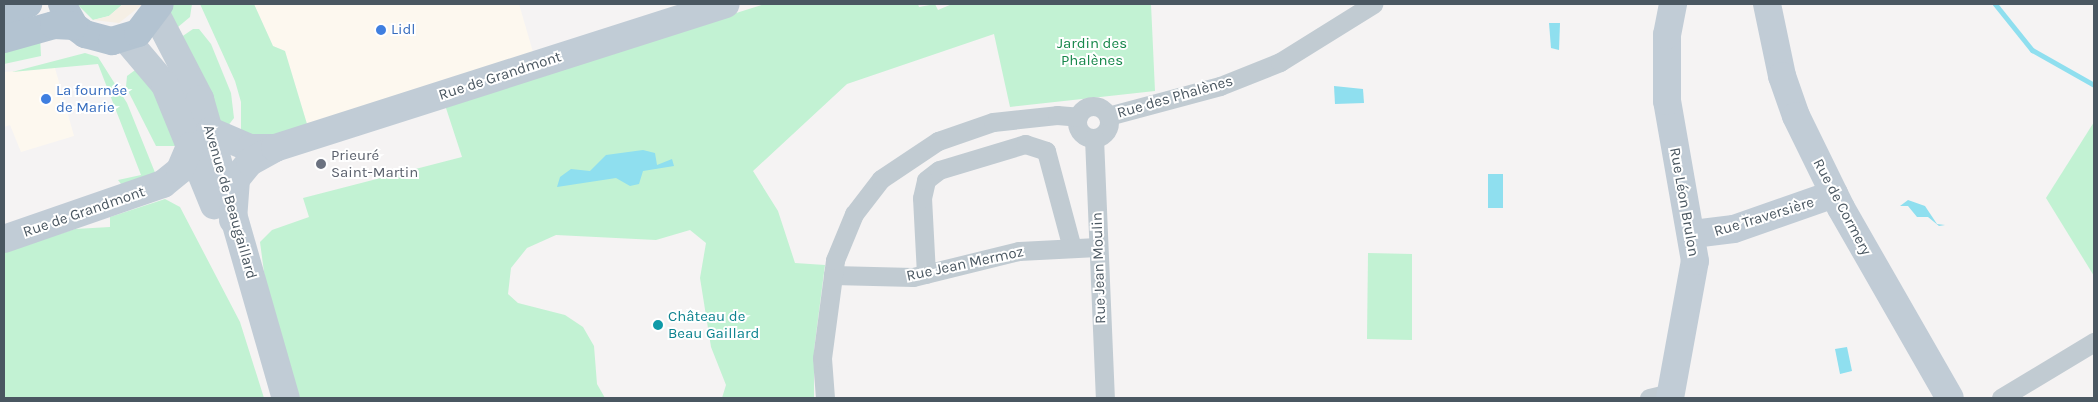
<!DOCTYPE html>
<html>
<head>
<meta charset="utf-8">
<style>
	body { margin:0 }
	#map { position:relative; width:2098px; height:402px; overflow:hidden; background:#f5f3f3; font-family:Karla,sans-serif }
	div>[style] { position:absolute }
	.commercial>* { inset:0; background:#fdf8ef }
	.green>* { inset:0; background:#c2f2d3 }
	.sand>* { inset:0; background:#f5efe5 }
	.water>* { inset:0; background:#8fdfef }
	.stream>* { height:5px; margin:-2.5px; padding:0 2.5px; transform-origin:2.5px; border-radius:2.5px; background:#8fdfef }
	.street>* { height:19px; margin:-9.5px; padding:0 9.5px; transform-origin:9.5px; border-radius:9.5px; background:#c1cbd2 }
	.street>.ring { margin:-9.5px; padding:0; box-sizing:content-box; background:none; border:19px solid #c1cbd2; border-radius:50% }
	.secondary>* { height:28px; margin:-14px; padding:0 14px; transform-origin:14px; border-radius:14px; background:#c1ccd6 }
	.primary>* { height:28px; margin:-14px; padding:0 14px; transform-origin:14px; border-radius:14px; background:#b3c3d1 }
	.dots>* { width:14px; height:14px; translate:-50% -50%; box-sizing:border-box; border:2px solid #fff; border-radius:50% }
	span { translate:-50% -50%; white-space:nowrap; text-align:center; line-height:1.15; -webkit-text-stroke:4px #fff; paint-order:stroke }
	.shop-label { font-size:15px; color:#366cbe }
	.left { translate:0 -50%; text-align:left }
	.park-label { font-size:15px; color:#16874a }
	.street-label { font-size:15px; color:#4a5761 }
	.worship-label { font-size:15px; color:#5b616d }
	.culture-label { font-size:15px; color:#0d838f }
	.frame { position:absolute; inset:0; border:5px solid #4a5761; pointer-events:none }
</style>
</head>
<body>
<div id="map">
	<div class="commercial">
		<i style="clip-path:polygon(254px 4px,519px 4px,533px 52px,307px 124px,285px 51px,273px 46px)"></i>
		<i style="clip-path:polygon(55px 68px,74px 136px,21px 152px,10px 125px,4px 127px,4px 72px)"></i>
	</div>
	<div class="green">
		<i style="clip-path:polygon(77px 4px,123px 4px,109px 16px,93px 20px)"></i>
		<i style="clip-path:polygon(169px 4px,192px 4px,190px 17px,172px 32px)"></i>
		<i style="clip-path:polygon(200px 4px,254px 4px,273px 46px,285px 51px,307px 124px,265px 138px,241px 131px,241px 102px,235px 81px)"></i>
		<i style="clip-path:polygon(765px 4px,918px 4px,919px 7px,935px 4px,938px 10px,952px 4px,1151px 4px,1155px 91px,1010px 107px,994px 34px,847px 84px,753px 171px,778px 211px,795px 263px,825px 265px,814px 350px,814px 398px,722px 398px,726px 385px,711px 347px,700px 278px,706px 243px,690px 230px,656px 240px,556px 235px,527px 248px,511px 268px,508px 294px,518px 303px,565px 315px,583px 327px,594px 346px,597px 384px,605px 398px,299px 398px,268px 302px,260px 242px,272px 230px,309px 217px,303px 198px,462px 157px,445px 105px)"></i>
		<i style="clip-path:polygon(193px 29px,199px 29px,211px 44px,231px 93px,234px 118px,224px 131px,177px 40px)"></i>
		<i style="clip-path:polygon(40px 36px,41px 56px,4px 64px,4px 47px)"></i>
		<i style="clip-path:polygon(85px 53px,98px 57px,127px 103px,156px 175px,121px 184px,118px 180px,141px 175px,98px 64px,12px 72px)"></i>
		<i style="clip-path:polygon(142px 65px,180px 146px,156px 146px,126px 87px,127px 76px)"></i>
		<i style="clip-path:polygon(2094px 122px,2094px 276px,2046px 198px)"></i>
		<i style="clip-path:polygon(165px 199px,180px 207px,240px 322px,264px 398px,4px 398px,4px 252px,75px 229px,110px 227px,110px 217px)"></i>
		<i style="clip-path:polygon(1368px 253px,1412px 254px,1412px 340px,1367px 339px)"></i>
	</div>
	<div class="sand">
		<i style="clip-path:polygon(123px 4px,143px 4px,119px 23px,93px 20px,109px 16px)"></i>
	</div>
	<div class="water">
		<i style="clip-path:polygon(1549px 23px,1560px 23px,1559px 50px,1551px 48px)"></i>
		<i style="clip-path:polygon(1334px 86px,1363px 89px,1364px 103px,1335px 104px)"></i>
		<i style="clip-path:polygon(643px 150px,655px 153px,657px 165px,672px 159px,674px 166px,643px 171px,639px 184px,630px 186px,616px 178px,557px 187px,560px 177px,571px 169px,590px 171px,606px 155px)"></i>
		<i style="clip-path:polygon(1488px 174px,1503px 174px,1503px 208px,1488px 208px)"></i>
		<i style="clip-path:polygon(1908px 200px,1925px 206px,1937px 224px,1945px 225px,1939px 226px,1928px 217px,1917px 217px,1908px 206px,1900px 206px)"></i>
		<i style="clip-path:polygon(1847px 347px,1852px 371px,1840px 374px,1835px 349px)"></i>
	</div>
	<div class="stream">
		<i style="left:1995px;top:4px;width:59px;rotate:51.2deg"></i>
		<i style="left:2032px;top:50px;width:71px;rotate:29.4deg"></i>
	</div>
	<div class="street">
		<i class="ring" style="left:1077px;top:106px;width:13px;height:13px"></i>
		<i style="left:1108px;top:116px;width:116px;rotate:-15deg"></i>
		<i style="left:1220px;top:86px;width:65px;rotate:-21.8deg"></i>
		<i style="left:1280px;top:62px;width:110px;rotate:-31.9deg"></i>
		<i style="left:1094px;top:138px;width:260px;rotate:87.6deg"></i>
		<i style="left:926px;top:274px;width:76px;rotate:-93deg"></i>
		<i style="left:922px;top:198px;width:18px;rotate:-77deg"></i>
		<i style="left:926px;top:180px;width:16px;rotate:-38deg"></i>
		<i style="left:939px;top:170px;width:90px;rotate:-16.8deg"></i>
		<i style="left:1025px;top:144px;width:22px;rotate:18deg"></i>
		<i style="left:1046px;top:151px;width:100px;rotate:75deg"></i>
		<i style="left:833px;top:275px;width:80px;rotate:1.4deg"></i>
		<i style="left:913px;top:277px;width:109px;rotate:-13.8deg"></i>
		<i style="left:1019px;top:251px;width:78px;rotate:-2.9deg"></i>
		<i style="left:825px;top:398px;width:40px;rotate:-94.3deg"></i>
		<i style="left:822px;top:358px;width:99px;rotate:-82.4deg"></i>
		<i style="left:835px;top:260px;width:50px;rotate:-67.6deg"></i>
		<i style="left:854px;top:214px;width:44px;rotate:-52.4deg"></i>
		<i style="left:881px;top:179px;width:69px;rotate:-33.7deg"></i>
		<i style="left:938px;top:141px;width:58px;rotate:-19.1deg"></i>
		<i style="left:993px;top:122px;width:64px;rotate:-6.2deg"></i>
		<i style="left:1057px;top:115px;width:21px;rotate:5deg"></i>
		<i style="left:1649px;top:398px;width:23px;rotate:-13deg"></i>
		<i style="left:2001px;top:398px;width:109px;rotate:-31.1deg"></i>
	</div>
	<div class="secondary">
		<i style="left:1767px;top:4px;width:74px;rotate:78.2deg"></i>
		<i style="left:1782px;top:76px;width:42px;rotate:70.7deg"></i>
		<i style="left:1796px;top:116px;width:102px;rotate:63.9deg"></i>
		<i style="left:1841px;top:208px;width:219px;rotate:60.2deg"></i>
		<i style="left:156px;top:14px;width:96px;rotate:62.6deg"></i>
		<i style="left:200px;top:99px;width:311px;rotate:74deg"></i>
		<i style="left:126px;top:39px;width:60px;rotate:49.7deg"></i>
		<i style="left:165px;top:85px;width:130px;rotate:67.8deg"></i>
		<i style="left:210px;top:131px;width:43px;rotate:23deg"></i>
		<i style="left:250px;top:148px;width:25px"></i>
		<i style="left:233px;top:220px;width:41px;rotate:-85.8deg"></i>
		<i style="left:236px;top:179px;width:22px;rotate:-51deg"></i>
		<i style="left:250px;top:162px;width:29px;rotate:-29deg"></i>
		<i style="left:275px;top:148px;width:473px;rotate:-17.7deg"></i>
		<i style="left:1693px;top:234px;width:41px;rotate:-7deg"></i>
		<i style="left:1734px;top:229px;width:106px;rotate:-19.3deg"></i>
		<i style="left:4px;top:239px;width:168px;rotate:-19.1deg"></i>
		<i style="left:163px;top:184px;width:22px;rotate:-39deg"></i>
		<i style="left:180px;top:170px;width:26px;rotate:-67deg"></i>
		<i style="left:1670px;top:398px;width:139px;rotate:-79.7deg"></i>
		<i style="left:1695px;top:261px;width:162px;rotate:-99.9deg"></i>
		<i style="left:1667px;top:101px;width:66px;rotate:-90deg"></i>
		<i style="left:1667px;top:35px;width:32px;rotate:-79deg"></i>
	</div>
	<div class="primary">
		<i style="left:62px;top:4px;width:25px;rotate:61deg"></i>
		<i style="left:74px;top:26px;width:14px;rotate:36deg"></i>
		<i style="left:85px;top:34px;width:28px;rotate:15deg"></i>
		<i style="left:112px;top:41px;width:27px;rotate:-17deg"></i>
		<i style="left:138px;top:33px;width:36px;rotate:-53deg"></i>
		<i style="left:4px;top:13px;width:26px;rotate:-21deg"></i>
		<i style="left:4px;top:39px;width:52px;rotate:-15.6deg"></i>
		<i style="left:54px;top:25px;width:20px;rotate:3deg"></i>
	</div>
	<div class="dots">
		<i style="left:381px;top:30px;background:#3f7fe0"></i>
		<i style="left:46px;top:99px;background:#3f7fe0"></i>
		<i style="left:321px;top:164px;background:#6b7280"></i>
		<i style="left:658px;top:325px;background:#0f9aa8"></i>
	</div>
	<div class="shop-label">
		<span class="left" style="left:391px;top:30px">Lidl</span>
		<span class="left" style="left:56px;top:99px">La fournée<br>de Marie</span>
	</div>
	<div class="park-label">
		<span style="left:1092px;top:52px">Jardin des<br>Phalènes</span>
	</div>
	<div class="street-label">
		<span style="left:500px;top:76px;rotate:-18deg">Rue de Grandmont</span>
		<span style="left:1175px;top:97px;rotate:-16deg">Rue des Phalènes</span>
		<span style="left:230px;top:202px;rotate:74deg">Avenue de Beaugaillard</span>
		<span style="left:1684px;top:202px;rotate:80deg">Rue Léon Brulon</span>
		<span style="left:1842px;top:207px;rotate:62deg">Rue de Cormery</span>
		<span style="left:84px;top:212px;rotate:-19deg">Rue de Grandmont</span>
		<span style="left:1764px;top:217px;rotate:-17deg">Rue Traversière</span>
		<span style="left:965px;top:264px;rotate:-12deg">Rue Jean Mermoz</span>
		<span style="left:1099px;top:268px;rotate:-92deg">Rue Jean Moulin</span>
	</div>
	<div class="worship-label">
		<span class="left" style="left:331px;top:164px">Prieuré<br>Saint-Martin</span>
	</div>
	<div class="culture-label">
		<span class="left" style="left:668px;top:325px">Château de<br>Beau Gaillard</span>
	</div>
	<div class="frame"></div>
</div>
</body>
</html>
